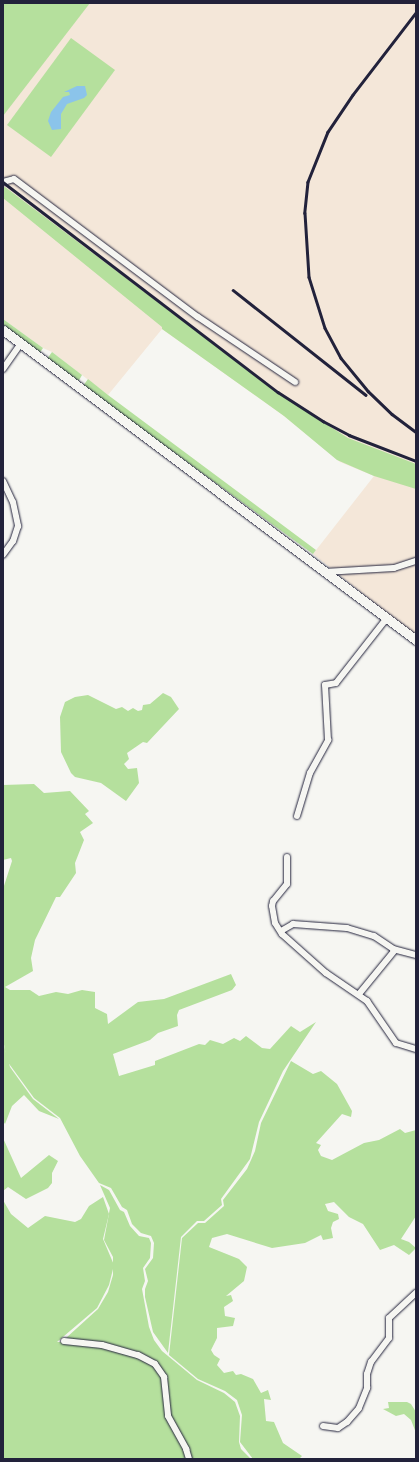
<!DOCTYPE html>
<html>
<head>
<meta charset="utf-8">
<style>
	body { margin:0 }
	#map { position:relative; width:419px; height:1462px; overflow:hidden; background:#f6f6f2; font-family:"Gochi Hand",sans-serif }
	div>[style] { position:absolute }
	.built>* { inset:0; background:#f4e7d9 }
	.green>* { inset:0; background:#b5e09d }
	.water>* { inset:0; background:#8bc4ea }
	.roads { filter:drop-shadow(0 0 1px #22223b) drop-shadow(0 0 1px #22223b) }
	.street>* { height:6px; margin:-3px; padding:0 3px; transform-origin:3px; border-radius:3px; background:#f6f6f2 }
	.secondary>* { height:9px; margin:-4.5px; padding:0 4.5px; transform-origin:4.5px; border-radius:4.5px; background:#f6f6f2 }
	.rail>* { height:2.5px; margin:-1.25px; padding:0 1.25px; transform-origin:1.25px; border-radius:1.25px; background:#22223b }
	span { translate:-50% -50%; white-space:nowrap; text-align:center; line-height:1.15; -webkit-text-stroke:4px #f6f6f2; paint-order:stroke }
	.frame { position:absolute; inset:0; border:4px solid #22223b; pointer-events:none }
</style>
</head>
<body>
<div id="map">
	<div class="built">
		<i style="clip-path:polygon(3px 3px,416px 3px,416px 636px,313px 554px,374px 476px,340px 462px,284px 416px,162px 329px,108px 395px,52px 352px,43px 348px,3px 319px)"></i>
	</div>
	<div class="green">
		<i style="clip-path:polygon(3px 3px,90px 3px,3px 116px)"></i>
		<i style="clip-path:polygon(71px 38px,115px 70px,51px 157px,7px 125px)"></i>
		<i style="clip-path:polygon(5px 187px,285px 398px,348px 438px,416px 464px,416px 489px,374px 476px,337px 460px,284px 416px,162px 329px,162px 327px,3px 198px,3px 188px)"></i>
		<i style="clip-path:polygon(3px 319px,43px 348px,39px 354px,3px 327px)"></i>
		<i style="clip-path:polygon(52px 352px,82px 375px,78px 382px,47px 359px)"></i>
		<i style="clip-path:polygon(88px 379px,108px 395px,316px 550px,313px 554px,83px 386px)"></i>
		<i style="clip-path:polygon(163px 693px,171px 697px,179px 709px,147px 743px,143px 742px,127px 753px,129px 759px,124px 764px,128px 769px,137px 768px,139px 783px,126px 801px,101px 783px,75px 777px,71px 773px,61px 752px,60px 717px,65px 702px,75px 697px,88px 695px,116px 709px,122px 707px,128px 711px,133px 708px,138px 711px,142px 710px,143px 705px,150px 704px)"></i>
		<i style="clip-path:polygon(34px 784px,44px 793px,70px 791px,89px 811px,85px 814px,93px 823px,80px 832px,84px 840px,75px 863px,76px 873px,60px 897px,56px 897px,35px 940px,31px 958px,33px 971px,5px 987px,10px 990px,30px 990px,39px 996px,56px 992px,68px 994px,82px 990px,95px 992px,95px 1008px,107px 1014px,108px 1024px,138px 1002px,164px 999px,231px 974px,236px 985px,232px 990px,179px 1010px,177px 1015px,178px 1026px,158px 1033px,150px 1040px,113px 1054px,119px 1076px,155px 1065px,155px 1061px,199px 1044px,205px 1045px,210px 1040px,223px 1044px,234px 1038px,240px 1041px,246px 1036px,262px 1048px,270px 1049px,291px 1026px,300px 1032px,316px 1022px,283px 1071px,259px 1122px,250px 1159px,221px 1199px,222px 1205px,204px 1221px,197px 1221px,181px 1237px,168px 1353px,153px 1332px,145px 1297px,145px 1289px,148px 1281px,145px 1269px,153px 1258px,154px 1243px,151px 1236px,141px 1233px,132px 1224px,127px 1210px,122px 1207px,111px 1188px,99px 1183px,80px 1156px,60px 1118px,34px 1098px,7px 1061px,3px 1039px,3px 889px,12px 861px,11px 858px,3px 860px,3px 785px)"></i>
		<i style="clip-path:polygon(3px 1042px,10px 1067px,33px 1099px,59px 1119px,39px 1111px,24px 1095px,12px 1106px,5px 1124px,3px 1121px)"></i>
		<i style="clip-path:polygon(291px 1061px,313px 1074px,321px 1071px,337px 1084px,352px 1111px,351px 1117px,342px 1114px,316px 1143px,321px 1145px,318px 1150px,321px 1156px,332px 1160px,364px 1143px,379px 1140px,400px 1129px,405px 1133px,416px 1130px,416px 1216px,401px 1239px,409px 1242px,416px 1248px,409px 1255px,394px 1245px,380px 1250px,363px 1224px,349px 1217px,334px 1202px,325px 1204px,328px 1211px,338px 1214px,339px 1219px,333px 1222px,331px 1228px,333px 1238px,323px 1240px,321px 1235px,305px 1243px,272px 1248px,227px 1234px,212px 1238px,209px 1247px,239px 1259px,247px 1267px,244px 1281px,226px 1296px,231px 1295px,233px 1301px,224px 1307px,225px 1316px,235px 1318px,233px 1326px,217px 1328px,217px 1338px,211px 1350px,214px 1355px,220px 1359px,217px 1365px,224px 1373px,233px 1371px,236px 1375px,241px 1374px,253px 1379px,261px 1393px,268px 1390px,271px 1400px,264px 1399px,266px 1421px,274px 1422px,283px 1443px,302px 1456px,299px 1459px,253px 1459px,240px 1442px,242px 1415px,237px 1400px,225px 1391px,198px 1379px,169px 1355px,182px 1238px,198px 1223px,205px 1223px,224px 1206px,223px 1200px,247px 1169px,255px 1151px,261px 1123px)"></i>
		<i style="clip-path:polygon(3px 1138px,21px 1178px,49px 1155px,58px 1161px,52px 1173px,52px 1183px,48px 1188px,26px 1199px,8px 1187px,3px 1191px)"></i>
		<i style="clip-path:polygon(100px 1185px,109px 1190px,120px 1210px,124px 1212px,130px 1226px,139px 1236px,149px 1238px,151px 1243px,150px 1258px,143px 1268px,145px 1281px,142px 1289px,149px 1327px,154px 1340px,162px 1351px,197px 1380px,224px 1393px,235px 1402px,240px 1416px,239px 1442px,241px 1449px,251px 1459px,190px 1459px,172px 1424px,165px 1374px,156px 1362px,103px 1343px,66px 1338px,98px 1309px,108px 1292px,113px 1275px,113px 1257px,104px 1240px,110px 1208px)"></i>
		<i style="clip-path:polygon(103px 1197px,109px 1214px,103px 1239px,114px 1265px,109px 1285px,97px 1308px,57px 1342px,83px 1342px,147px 1359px,163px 1377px,166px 1407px,188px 1459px,3px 1459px,3px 1200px,11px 1214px,28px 1228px,45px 1216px,75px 1222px,81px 1219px,89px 1206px)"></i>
		<i style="clip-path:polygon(388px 1402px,407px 1402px,411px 1404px,416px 1412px,416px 1433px,411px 1420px,404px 1414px,396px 1416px,383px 1409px,389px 1408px)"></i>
	</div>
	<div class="water">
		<i style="clip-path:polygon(77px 86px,85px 86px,87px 95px,84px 98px,67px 104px,61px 114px,61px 129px,52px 130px,48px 121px,51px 112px,63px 97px,70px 95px,69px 92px,64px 92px)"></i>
	</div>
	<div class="roads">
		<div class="street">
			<i style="left:3px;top:182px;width:11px;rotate:-15deg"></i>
			<i style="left:14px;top:179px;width:230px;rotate:36.9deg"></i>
			<i style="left:198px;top:317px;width:117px;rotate:33.8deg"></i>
			<i style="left:3px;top:369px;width:32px;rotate:-55deg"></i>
			<i style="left:3px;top:481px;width:23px;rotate:65deg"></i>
			<i style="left:13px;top:502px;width:25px;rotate:78deg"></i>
			<i style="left:18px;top:526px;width:16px;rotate:108deg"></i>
			<i style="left:13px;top:541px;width:17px;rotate:126deg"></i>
			<i style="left:324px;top:572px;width:70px;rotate:-3.3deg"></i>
			<i style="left:394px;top:568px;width:23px;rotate:-18deg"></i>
			<i style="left:297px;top:816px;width:45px;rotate:-73.2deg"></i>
			<i style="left:310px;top:773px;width:38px;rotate:-61deg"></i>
			<i style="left:328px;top:740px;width:55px;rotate:-93.1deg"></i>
			<i style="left:325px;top:685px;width:11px;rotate:-10deg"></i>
			<i style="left:336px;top:683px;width:83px;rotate:-51.9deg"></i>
			<i style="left:287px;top:857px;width:27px;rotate:90deg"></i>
			<i style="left:287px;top:884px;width:22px;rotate:129deg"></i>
			<i style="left:273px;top:901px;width:5px;rotate:101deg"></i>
			<i style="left:272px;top:906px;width:17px;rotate:80deg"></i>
			<i style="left:275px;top:923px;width:13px;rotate:58deg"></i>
			<i style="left:282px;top:934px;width:59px;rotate:41.6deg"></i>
			<i style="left:326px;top:973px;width:50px;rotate:34.3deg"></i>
			<i style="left:367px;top:1001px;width:51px;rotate:55.4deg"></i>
			<i style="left:396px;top:1043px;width:21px;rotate:17deg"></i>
			<i style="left:281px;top:931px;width:14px;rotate:-30deg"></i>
			<i style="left:293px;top:924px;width:54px;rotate:4.2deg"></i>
			<i style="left:347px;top:928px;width:28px;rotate:17deg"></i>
			<i style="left:374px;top:936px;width:23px;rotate:34deg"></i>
			<i style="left:393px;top:949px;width:24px;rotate:15deg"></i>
			<i style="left:359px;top:994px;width:57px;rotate:-50.7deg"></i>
			<i style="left:64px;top:1341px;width:38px;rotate:6deg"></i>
			<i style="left:102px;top:1345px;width:37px;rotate:16deg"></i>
			<i style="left:138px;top:1355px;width:19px;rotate:28deg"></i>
			<i style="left:155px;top:1364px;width:16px;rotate:55deg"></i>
			<i style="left:164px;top:1377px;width:39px;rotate:84deg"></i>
			<i style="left:168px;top:1416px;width:38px;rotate:61deg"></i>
			<i style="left:186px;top:1449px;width:10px;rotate:73deg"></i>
			<i style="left:323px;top:1426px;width:15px;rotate:8deg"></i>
			<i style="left:338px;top:1428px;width:11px;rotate:-34deg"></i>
			<i style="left:347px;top:1422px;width:18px;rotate:-49deg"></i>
			<i style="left:359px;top:1408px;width:22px;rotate:-68deg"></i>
			<i style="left:367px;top:1388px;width:14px;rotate:-90deg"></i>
			<i style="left:367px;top:1374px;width:13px;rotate:-72deg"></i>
			<i style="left:371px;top:1362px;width:30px;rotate:-53deg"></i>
			<i style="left:389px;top:1338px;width:20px;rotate:-90deg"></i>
			<i style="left:389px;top:1318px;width:37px;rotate:-43deg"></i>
		</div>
		<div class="secondary">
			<i style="left:3px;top:330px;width:516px;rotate:36.89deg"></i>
		</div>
	</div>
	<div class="rail">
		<i style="left:416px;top:13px;width:103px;rotate:127.5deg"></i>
		<i style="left:353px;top:95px;width:45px;rotate:124deg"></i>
		<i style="left:328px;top:132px;width:54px;rotate:111.8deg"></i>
		<i style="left:308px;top:182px;width:31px;rotate:96deg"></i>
		<i style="left:305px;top:213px;width:64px;rotate:86.4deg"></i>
		<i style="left:309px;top:277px;width:53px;rotate:72.6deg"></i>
		<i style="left:325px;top:328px;width:34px;rotate:62deg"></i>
		<i style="left:341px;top:358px;width:43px;rotate:50.7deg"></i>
		<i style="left:368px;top:391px;width:33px;rotate:44deg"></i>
		<i style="left:392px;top:414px;width:30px;rotate:37deg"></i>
		<i style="left:3px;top:182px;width:346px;rotate:37.4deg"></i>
		<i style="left:278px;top:392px;width:54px;rotate:32.8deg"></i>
		<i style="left:323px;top:421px;width:30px;rotate:28deg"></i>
		<i style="left:349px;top:435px;width:72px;rotate:21.2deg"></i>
		<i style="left:233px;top:290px;width:169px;rotate:38.3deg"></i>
	</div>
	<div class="frame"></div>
</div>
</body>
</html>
